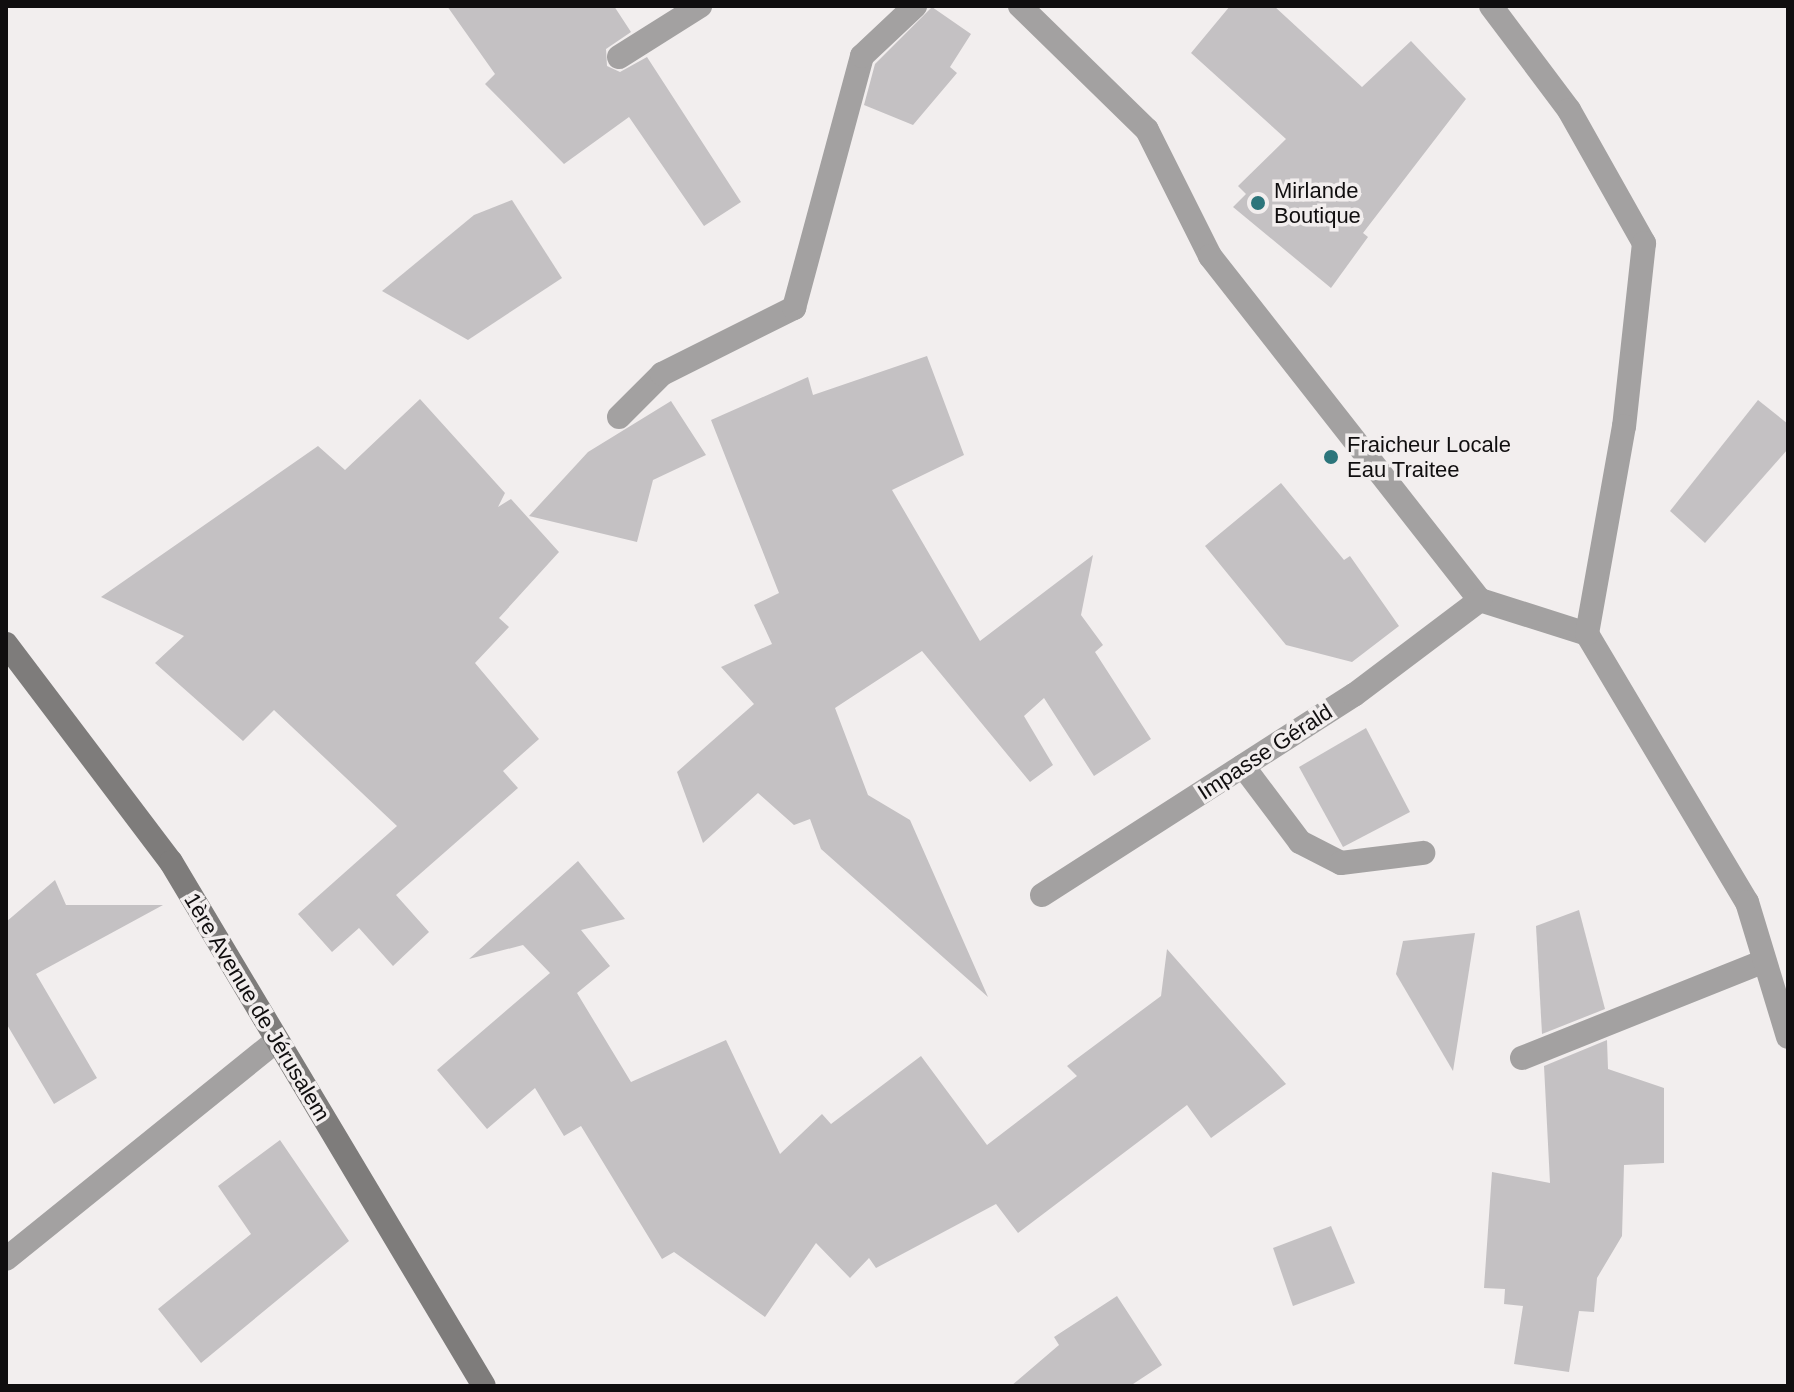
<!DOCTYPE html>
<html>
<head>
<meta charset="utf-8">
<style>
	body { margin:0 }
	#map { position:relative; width:1794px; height:1392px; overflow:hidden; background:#f2eeee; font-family:Helvetica,sans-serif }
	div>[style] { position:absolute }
	.building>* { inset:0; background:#c4c1c3 }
	.lane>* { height:24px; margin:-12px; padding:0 12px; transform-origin:12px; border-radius:12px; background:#a3a1a1 }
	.street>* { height:24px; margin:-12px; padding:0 12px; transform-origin:12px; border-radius:12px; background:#a3a1a1 }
	.secondary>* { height:24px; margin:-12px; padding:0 12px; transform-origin:12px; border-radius:12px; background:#7e7c7b }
	.dots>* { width:22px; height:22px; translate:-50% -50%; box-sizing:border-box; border:4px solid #f2eeee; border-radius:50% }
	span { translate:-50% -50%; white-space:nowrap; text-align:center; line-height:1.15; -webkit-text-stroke:7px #f2eeee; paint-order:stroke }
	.poi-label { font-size:22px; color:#100e0f }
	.left { translate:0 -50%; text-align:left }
	.street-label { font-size:22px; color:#100e0f }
	.frame { position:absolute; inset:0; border:8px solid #100e0f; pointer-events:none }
</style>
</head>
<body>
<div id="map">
	<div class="building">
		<i style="clip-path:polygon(447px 6px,614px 6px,631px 32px,606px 49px,607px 66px,620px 72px,647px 57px,741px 202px,704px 226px,629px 117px,564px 164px,485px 84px,495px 74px)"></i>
		<i style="clip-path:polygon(1230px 6px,1274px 6px,1362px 87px,1411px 41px,1466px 99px,1363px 233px,1368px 237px,1331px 288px,1233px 207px,1246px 194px,1238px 186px,1286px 139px,1191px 53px)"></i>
		<i style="clip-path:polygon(932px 7px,971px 34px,950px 67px,957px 73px,913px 125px,864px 105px,875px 64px)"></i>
		<i style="clip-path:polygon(512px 200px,562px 278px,468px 340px,382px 291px,474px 215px)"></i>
		<i style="clip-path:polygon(927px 356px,964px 455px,892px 490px,980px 641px,1093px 555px,1081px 615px,1103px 645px,1095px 652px,1151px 739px,1094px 776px,1044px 698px,1024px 716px,1053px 765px,1030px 782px,922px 651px,835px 708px,868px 795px,910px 820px,988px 997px,821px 849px,810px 819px,794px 825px,758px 793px,703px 843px,677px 772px,754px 704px,721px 667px,772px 644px,754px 605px,779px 593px,711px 420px,808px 377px,813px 395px)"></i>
		<i style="clip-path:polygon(420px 399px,505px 493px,498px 507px,511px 499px,559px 552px,499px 618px,509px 627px,475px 663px,539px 739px,503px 771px,518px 788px,396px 895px,429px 932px,393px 966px,359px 928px,332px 952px,298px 914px,397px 826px,274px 710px,243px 741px,155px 663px,184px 636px,101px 597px,318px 446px,345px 470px)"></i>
		<i style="clip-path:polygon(1758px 400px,1788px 424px,1788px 449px,1705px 543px,1670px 511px)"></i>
		<i style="clip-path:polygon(671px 401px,706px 455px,653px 480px,637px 542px,529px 516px,588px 452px)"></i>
		<i style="clip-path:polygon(1281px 483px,1344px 560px,1350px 556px,1399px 626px,1352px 662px,1286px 645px,1205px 546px)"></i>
		<i style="clip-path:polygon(1366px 728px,1410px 812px,1343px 847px,1299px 767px)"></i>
		<i style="clip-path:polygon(578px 861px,625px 919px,581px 930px,610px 966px,577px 993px,631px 1082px,726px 1040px,780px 1154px,822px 1114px,831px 1124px,921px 1056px,987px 1145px,1077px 1076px,1067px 1066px,1161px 996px,1167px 949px,1286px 1084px,1211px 1138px,1187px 1105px,1018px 1233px,996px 1204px,876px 1268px,869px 1258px,850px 1278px,816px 1243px,765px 1317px,674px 1252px,662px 1259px,581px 1126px,564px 1136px,535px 1088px,487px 1129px,437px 1070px,550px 973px,523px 945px,469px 959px)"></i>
		<i style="clip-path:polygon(55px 880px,66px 905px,163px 905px,36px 974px,97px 1078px,54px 1104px,6px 1023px,6px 922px)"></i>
		<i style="clip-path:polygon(1579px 910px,1605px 1009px,1542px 1034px,1536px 926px)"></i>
		<i style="clip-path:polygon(1475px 933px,1453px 1071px,1396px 974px,1403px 941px)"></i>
		<i style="clip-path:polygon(1607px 1040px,1608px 1069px,1664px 1088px,1664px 1163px,1624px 1165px,1622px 1236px,1597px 1278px,1594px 1312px,1579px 1311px,1569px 1372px,1514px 1364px,1523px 1306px,1504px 1304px,1505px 1289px,1484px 1288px,1492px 1172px,1550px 1183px,1544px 1066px)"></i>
		<i style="clip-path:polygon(280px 1140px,349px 1241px,201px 1363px,158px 1309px,251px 1234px,218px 1186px)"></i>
		<i style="clip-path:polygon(1331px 1226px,1355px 1283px,1293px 1306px,1273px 1248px)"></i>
		<i style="clip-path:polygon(1117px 1296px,1162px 1365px,1130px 1386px,1011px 1386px,1059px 1345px,1054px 1337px)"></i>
	</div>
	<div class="lane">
		<i style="left:619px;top:57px;width:96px;rotate:-32.2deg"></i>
		<i style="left:1243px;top:766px;width:95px;rotate:53.1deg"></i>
		<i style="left:1300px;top:842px;width:46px;rotate:27.1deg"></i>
		<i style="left:1341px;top:863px;width:83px;rotate:-7deg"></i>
		<i style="left:1522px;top:1058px;width:261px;rotate:-21.8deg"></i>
	</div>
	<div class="street">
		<i style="left:1020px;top:6px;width:177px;rotate:44.3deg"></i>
		<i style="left:1147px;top:130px;width:141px;rotate:63.4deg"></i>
		<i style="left:1210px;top:256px;width:437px;rotate:51.9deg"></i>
		<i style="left:1480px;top:600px;width:112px;rotate:17.6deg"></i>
		<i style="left:1587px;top:634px;width:312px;rotate:59.2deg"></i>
		<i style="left:1747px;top:902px;width:141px;rotate:73.1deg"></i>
		<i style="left:1491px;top:6px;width:130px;rotate:53.1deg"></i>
		<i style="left:1569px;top:110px;width:153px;rotate:60.6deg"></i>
		<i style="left:1644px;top:243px;width:184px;rotate:96.2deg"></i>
		<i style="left:1624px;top:426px;width:211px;rotate:100.1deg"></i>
		<i style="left:619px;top:417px;width:61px;rotate:-45deg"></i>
		<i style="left:662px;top:374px;width:148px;rotate:-26.6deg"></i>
		<i style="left:794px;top:308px;width:261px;rotate:-74.9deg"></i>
		<i style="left:862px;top:56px;width:73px;rotate:-43.3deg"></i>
		<i style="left:1042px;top:895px;width:371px;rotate:-32.7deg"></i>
		<i style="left:1354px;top:695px;width:158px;rotate:-37deg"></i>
		<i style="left:6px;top:1259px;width:344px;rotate:-38.9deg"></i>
	</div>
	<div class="secondary">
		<i style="left:6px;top:644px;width:273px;rotate:52.9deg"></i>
		<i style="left:171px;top:862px;width:610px;rotate:59.15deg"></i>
	</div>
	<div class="dots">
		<i style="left:1258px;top:203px;background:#2c757b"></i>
		<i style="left:1331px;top:457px;background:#2c757b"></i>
	</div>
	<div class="poi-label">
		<span class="left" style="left:1274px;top:203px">Mirlande<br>Boutique</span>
		<span class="left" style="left:1347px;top:457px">Fraicheur Locale<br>Eau Traitee</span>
	</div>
	<div class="street-label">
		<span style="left:1265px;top:752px;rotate:-33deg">Impasse Gérald</span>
		<span style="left:257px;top:1007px;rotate:59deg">1ère Avenue de Jérusalem</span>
	</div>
	<div class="frame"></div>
</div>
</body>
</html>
